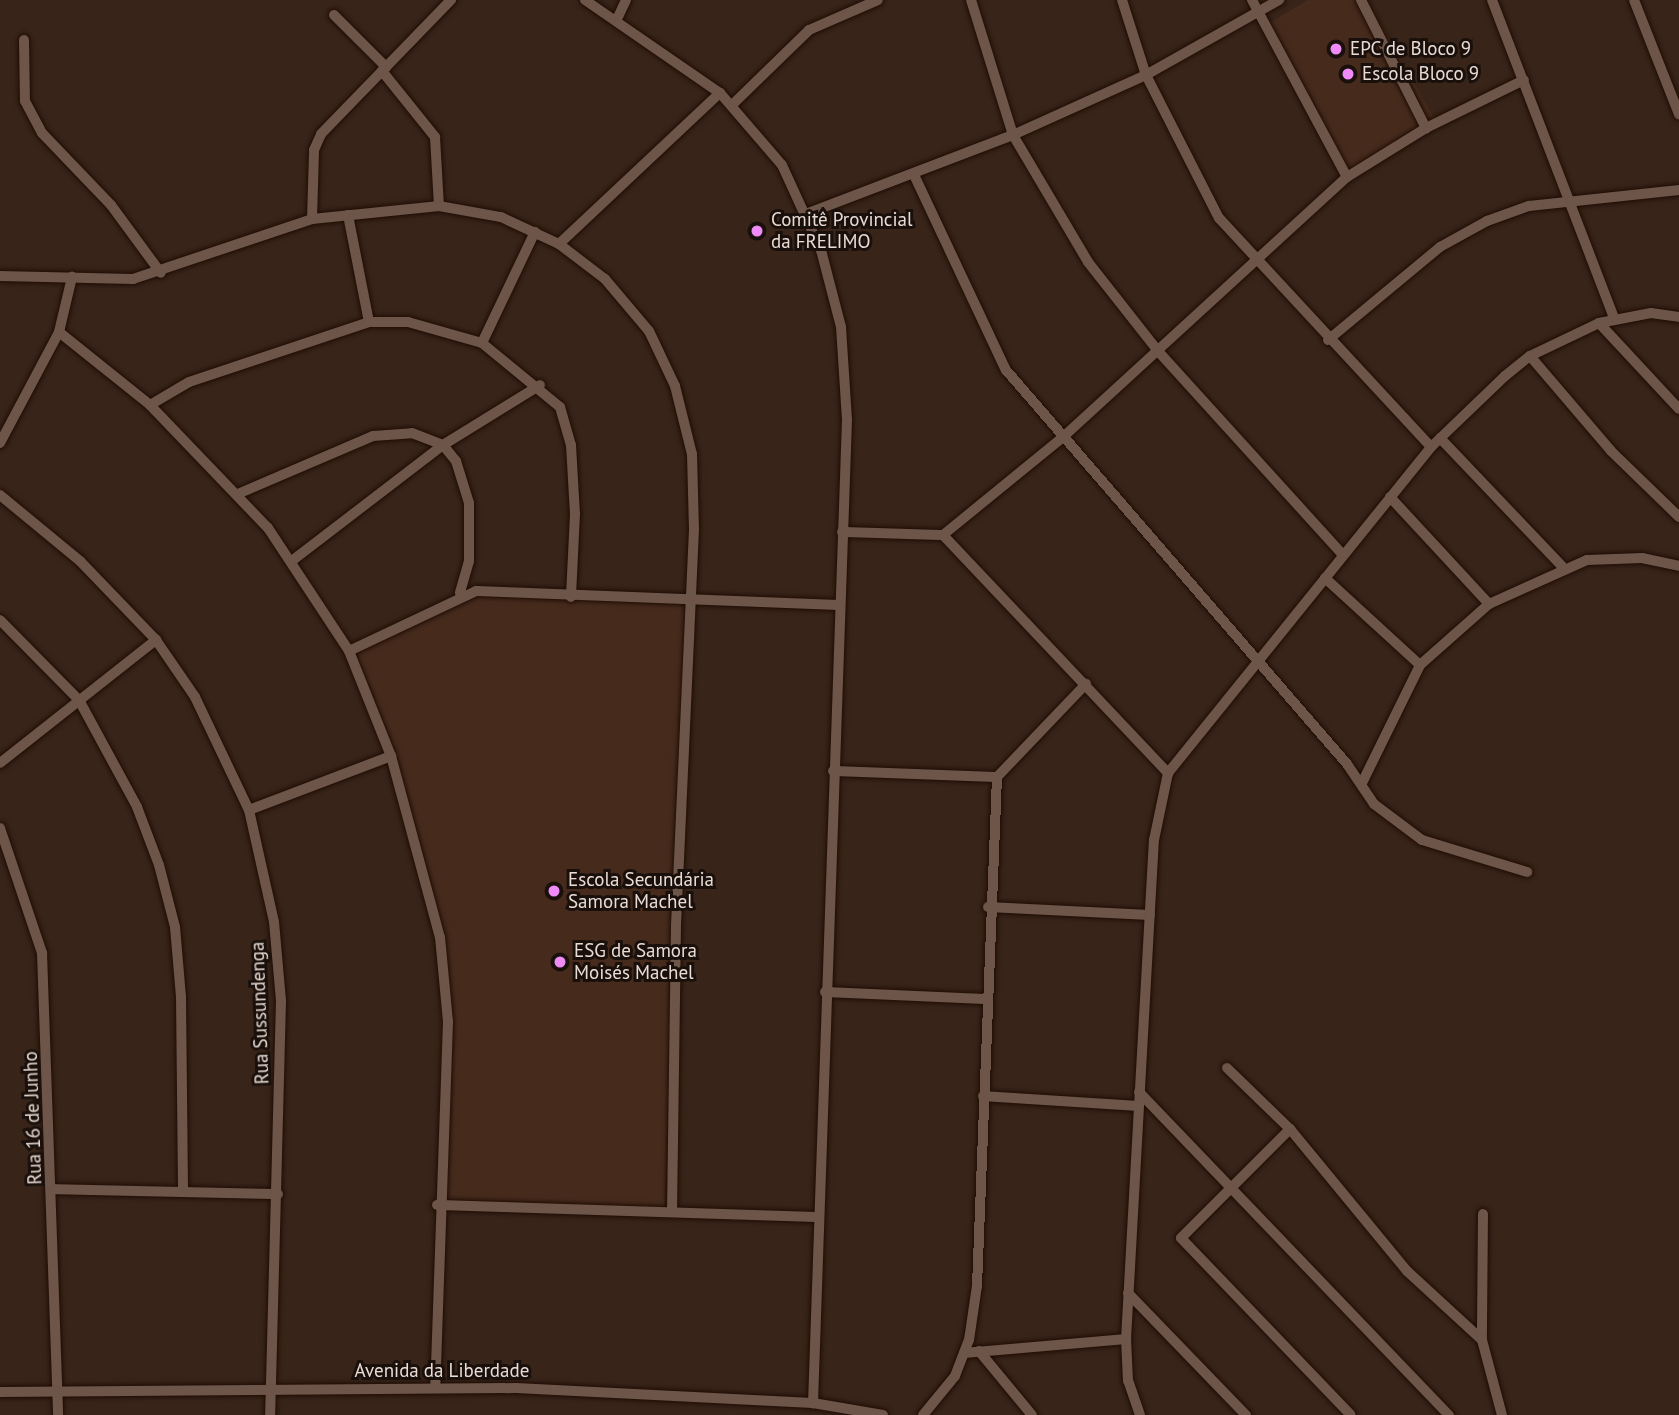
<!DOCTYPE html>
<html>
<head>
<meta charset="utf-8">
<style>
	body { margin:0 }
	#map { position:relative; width:1679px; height:1415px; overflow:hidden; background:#382419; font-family:"PT Sans",sans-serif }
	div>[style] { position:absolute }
	.built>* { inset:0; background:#462b1d }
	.roads { filter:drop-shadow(0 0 2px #1f0c04) drop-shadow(0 0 2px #1f0c04) }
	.minor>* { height:10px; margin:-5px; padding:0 5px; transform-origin:5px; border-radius:5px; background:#6d5549 }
	.dots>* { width:19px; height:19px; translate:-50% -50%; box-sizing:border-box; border:4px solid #19100b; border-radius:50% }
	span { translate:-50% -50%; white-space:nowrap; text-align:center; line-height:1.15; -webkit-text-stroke:6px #19100b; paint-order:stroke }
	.poi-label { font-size:19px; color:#eadbd4 }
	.left { translate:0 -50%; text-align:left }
	.street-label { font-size:19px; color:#eadbd4 }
</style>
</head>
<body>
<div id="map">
	<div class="built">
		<i style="clip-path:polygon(1308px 0,1367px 0,1436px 121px,1345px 176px,1261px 28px)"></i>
		<i style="clip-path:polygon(461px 594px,688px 600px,664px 1211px,440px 1206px,442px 933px,394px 750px,352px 654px)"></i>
	</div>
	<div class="roads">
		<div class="minor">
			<i style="left:585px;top:0;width:164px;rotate:34.6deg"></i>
			<i style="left:720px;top:93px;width:95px;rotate:49.3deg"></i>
			<i style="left:782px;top:165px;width:94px;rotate:65.4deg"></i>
			<i style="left:821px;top:250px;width:80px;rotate:75.4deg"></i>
			<i style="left:841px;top:327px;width:93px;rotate:86.3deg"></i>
			<i style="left:847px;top:420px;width:984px;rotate:91.98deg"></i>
			<i style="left:971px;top:0;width:141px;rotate:72.7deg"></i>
			<i style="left:1013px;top:135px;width:147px;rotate:59.4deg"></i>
			<i style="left:1088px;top:262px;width:113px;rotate:51.8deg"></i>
			<i style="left:1158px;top:351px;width:275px;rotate:47.8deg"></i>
			<i style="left:1122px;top:0;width:79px;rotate:72.3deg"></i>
			<i style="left:1146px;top:75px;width:161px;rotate:63deg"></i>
			<i style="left:1219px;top:218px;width:312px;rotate:47.2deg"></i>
			<i style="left:1252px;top:0;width:201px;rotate:61.8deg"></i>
			<i style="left:1361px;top:0;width:144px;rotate:63.1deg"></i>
			<i style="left:1492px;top:0;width:341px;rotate:69deg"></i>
			<i style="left:1634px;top:0;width:123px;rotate:68.5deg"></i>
			<i style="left:334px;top:15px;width:74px;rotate:45deg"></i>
			<i style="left:618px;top:17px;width:19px;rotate:-65deg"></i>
			<i style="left:24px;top:40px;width:61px;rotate:89.1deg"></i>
			<i style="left:25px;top:101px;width:36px;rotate:62deg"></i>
			<i style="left:42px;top:133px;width:100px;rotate:46.2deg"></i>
			<i style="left:111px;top:205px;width:84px;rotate:53.7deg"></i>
			<i style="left:382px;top:71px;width:85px;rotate:51.2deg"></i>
			<i style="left:435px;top:137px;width:69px;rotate:86.7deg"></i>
			<i style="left:733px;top:104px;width:106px;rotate:-44.2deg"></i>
			<i style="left:809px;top:30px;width:75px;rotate:-23.5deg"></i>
			<i style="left:915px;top:177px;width:213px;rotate:64.8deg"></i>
			<i style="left:1006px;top:370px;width:521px;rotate:49.12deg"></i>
			<i style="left:1347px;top:764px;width:48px;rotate:56deg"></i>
			<i style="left:1374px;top:804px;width:60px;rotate:36.9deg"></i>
			<i style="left:1422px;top:840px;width:110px;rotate:16.9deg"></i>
			<i style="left:806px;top:214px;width:222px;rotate:-20.9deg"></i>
			<i style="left:1013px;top:135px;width:146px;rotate:-24.3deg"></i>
			<i style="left:1146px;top:75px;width:153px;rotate:-29.4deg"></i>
			<i style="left:348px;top:215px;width:109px;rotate:78.9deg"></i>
			<i style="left:312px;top:219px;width:69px;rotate:-88.3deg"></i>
			<i style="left:314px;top:150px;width:17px;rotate:-66deg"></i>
			<i style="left:321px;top:134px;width:187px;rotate:-45.9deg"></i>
			<i style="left:559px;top:244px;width:221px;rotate:-43.2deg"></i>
			<i style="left:0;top:276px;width:133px;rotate:1.3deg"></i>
			<i style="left:133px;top:279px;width:189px;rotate:-18.5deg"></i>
			<i style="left:312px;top:219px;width:128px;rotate:-5.8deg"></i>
			<i style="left:439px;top:206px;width:63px;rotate:10.1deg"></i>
			<i style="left:501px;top:217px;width:64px;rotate:25deg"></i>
			<i style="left:559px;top:244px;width:58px;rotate:37.3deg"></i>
			<i style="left:605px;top:279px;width:68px;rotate:49.8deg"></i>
			<i style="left:649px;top:331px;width:61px;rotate:64.7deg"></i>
			<i style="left:675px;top:386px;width:70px;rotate:76deg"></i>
			<i style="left:692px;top:454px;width:75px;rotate:88.5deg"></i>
			<i style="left:694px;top:529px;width:397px;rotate:92.6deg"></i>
			<i style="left:676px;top:926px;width:286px;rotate:90.8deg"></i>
			<i style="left:1599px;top:323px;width:117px;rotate:47.1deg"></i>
			<i style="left:59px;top:332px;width:117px;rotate:38.7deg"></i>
			<i style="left:150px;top:405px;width:170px;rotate:46.2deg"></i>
			<i style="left:268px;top:528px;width:147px;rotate:56.6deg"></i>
			<i style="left:349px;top:651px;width:113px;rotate:68.2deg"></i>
			<i style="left:391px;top:756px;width:188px;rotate:74.9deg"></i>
			<i style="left:440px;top:937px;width:85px;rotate:84.6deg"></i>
			<i style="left:448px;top:1022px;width:366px;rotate:92deg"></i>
			<i style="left:1328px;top:340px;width:146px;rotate:-39.7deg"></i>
			<i style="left:1440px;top:247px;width:54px;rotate:-29deg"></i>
			<i style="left:1487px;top:221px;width:45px;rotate:-19.7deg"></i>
			<i style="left:1529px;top:206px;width:151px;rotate:-6.1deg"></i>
			<i style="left:482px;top:343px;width:123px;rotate:-64.5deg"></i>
			<i style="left:1530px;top:356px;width:125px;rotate:49.5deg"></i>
			<i style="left:1611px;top:451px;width:95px;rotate:44.1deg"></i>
			<i style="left:150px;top:405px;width:45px;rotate:-30.5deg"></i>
			<i style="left:189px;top:382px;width:190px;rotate:-18.4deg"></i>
			<i style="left:369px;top:322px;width:39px"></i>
			<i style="left:408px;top:322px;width:77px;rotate:15.8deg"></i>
			<i style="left:482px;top:343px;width:101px;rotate:39.4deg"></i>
			<i style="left:560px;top:407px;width:40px;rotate:74deg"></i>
			<i style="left:571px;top:445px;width:69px;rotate:86.7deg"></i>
			<i style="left:575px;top:514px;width:83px;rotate:92.8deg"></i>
			<i style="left:1440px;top:438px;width:177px;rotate:46.4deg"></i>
			<i style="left:0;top:443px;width:126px;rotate:-62deg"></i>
			<i style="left:59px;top:332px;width:57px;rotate:-76.7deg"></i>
			<i style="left:240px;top:493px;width:145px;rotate:-23.2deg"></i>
			<i style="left:373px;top:436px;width:39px;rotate:-4deg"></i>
			<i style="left:412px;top:433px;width:33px;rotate:21deg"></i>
			<i style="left:443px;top:445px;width:21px;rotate:51deg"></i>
			<i style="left:456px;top:461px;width:44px;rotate:72.8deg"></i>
			<i style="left:469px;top:503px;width:58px;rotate:90deg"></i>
			<i style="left:469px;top:561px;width:33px;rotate:106deg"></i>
			<i style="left:0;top:495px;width:104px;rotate:39.5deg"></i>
			<i style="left:80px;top:561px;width:110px;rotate:46.1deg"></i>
			<i style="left:156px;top:640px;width:69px;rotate:55.6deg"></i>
			<i style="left:195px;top:697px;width:125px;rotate:64.5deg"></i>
			<i style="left:249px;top:810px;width:115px;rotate:77.4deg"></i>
			<i style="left:274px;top:922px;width:79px;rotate:84.9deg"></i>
			<i style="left:281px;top:1001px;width:414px;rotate:91.5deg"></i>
			<i style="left:1390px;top:497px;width:146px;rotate:47.2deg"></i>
			<i style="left:842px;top:532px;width:101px;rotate:1.7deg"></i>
			<i style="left:943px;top:535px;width:328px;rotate:46.6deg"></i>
			<i style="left:943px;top:535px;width:154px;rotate:-39.2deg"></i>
			<i style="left:1062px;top:438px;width:386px;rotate:-42.5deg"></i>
			<i style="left:1347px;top:177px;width:93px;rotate:-31.8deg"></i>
			<i style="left:1426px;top:128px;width:109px;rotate:-26.1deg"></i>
			<i style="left:293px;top:560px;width:189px;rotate:-37.5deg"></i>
			<i style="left:443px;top:445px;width:114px;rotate:-31.7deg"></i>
			<i style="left:1325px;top:578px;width:129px;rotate:42.5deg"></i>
			<i style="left:0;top:620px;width:112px;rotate:45.4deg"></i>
			<i style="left:79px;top:700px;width:122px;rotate:61.5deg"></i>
			<i style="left:137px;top:807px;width:62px;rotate:69.2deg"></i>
			<i style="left:159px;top:865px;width:64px;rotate:75.5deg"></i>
			<i style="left:175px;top:927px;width:70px;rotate:85.1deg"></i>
			<i style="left:181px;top:997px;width:193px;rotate:89.4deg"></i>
			<i style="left:349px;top:651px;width:140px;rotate:-25.3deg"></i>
			<i style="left:476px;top:591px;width:364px;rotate:2.2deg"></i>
			<i style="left:0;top:763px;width:199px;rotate:-38.3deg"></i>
			<i style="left:833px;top:771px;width:164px;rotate:2.1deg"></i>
			<i style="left:997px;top:777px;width:129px;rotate:-46.3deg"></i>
			<i style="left:1362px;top:783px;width:131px;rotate:-63.8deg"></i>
			<i style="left:1420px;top:665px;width:92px;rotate:-41.5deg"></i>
			<i style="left:1489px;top:604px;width:107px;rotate:-24.2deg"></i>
			<i style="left:1587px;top:560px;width:55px;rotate:-2.1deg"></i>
			<i style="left:1642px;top:558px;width:38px;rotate:12deg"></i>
			<i style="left:249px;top:810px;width:152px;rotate:-20.8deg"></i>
			<i style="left:0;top:828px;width:132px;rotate:71.4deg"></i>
			<i style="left:42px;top:953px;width:462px;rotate:88deg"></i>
			<i style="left:988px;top:907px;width:162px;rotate:2.8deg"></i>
			<i style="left:825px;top:992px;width:160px;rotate:2.5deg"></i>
			<i style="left:1227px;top:1068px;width:88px;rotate:44.1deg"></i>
			<i style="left:1290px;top:1129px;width:184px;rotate:50.5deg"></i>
			<i style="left:1407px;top:1271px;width:102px;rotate:42.6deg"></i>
			<i style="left:1139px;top:1092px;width:448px;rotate:46.2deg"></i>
			<i style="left:983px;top:1096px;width:155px;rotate:3.7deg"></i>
			<i style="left:1290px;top:1129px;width:154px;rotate:135deg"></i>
			<i style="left:1181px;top:1238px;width:245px;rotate:46.2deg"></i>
			<i style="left:52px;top:1189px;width:226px;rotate:1.3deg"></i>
			<i style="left:437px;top:1205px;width:382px;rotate:1.8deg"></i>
			<i style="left:1483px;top:1214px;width:126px;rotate:90.5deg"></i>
			<i style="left:1482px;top:1340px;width:78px;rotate:75.1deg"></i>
			<i style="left:1128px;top:1293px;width:170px;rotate:46deg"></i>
			<i style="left:979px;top:1351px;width:83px;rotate:50.4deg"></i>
			<i style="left:964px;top:1353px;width:163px;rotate:-4.9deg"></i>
			<i style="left:0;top:1392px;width:516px;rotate:-0.44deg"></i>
			<i style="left:516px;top:1388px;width:297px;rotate:2.9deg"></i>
			<i style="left:813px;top:1403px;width:71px;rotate:9.7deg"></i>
			<i style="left:923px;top:1415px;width:50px;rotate:-50.6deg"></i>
			<i style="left:955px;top:1376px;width:39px;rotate:-69deg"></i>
			<i style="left:969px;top:1340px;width:55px;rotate:-81.6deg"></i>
			<i style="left:977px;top:1286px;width:509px;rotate:-87.75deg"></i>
			<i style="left:1140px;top:1415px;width:36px;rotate:-109deg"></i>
			<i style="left:1128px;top:1381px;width:42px;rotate:-92.7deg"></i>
			<i style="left:1126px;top:1339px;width:500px;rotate:-86.8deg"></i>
			<i style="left:1154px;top:840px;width:68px;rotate:-78.2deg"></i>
			<i style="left:1168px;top:773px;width:419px;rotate:-51.1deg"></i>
			<i style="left:1431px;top:447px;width:103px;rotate:-43.8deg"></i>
			<i style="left:1505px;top:376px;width:32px;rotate:-39deg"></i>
			<i style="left:1530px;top:356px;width:76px;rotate:-25.6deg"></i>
			<i style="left:1599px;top:323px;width:53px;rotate:-10.9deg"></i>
			<i style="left:1651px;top:313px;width:28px;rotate:8deg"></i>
		</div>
	</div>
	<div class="dots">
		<i style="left:1336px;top:49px;background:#ef8bf6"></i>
		<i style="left:1348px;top:74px;background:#ef8bf6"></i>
		<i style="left:757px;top:231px;background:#ef8bf6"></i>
		<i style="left:554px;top:891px;background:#ef8bf6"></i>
		<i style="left:560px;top:962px;background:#ef8bf6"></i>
	</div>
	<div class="poi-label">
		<span class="left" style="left:1350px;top:49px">EPC de Bloco 9</span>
		<span class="left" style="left:1362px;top:74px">Escola Bloco 9</span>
		<span class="left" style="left:771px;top:231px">Comitê Provincial<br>da FRELIMO</span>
		<span class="left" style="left:568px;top:891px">Escola Secundária<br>Samora Machel</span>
		<span class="left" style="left:574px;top:962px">ESG de Samora<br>Moisés Machel</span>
	</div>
	<div class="street-label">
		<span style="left:260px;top:1013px;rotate:-92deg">Rua Sussundenga</span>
		<span style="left:33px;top:1118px;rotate:-92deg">Rua 16 de Junho</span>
		<span style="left:442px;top:1371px">Avenida da Liberdade</span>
	</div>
</div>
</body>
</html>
